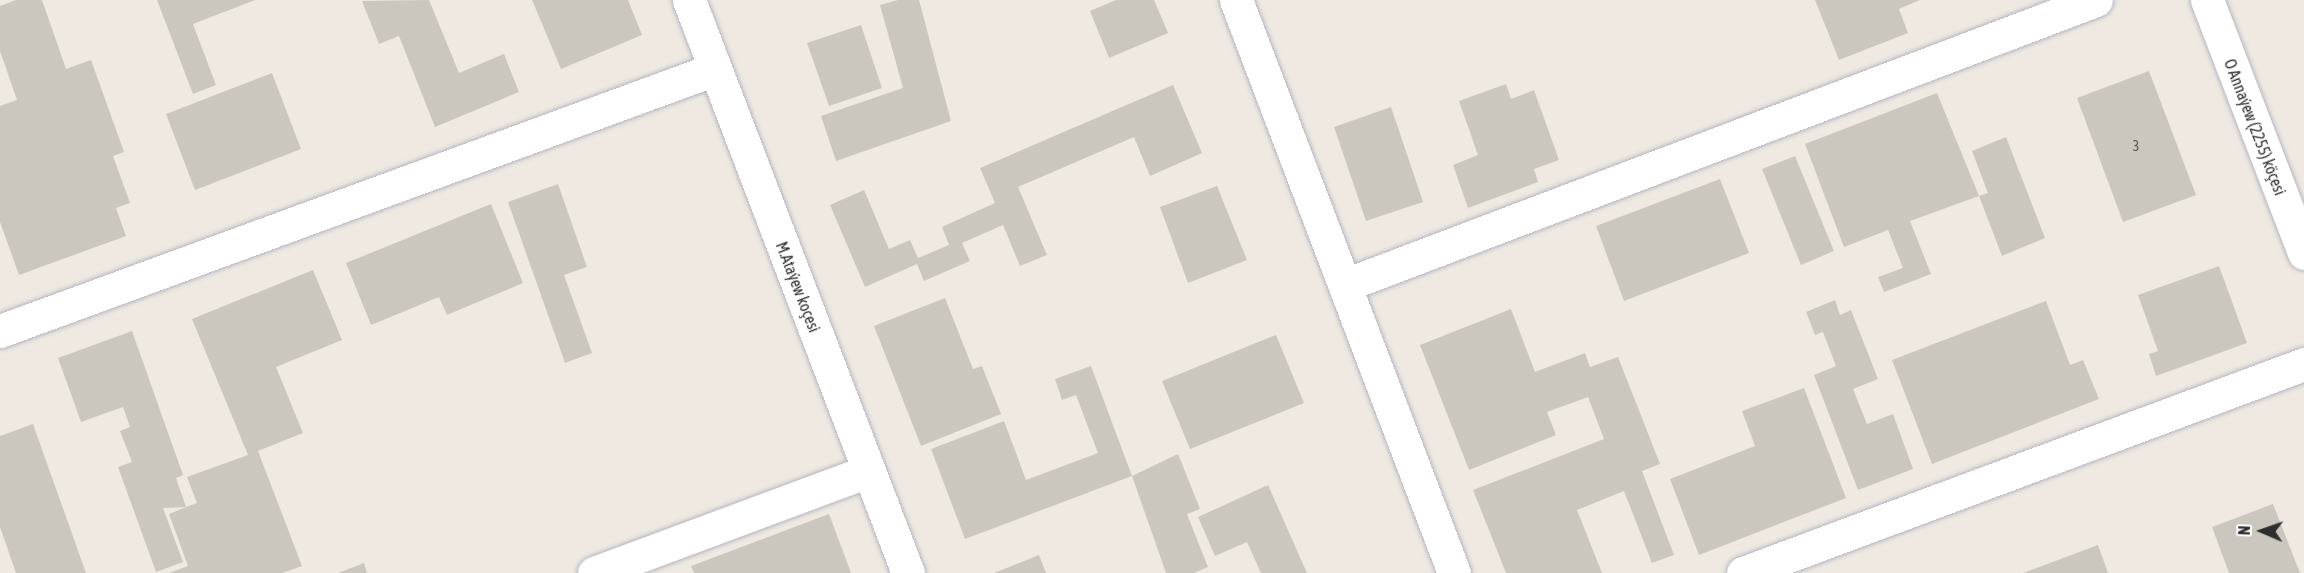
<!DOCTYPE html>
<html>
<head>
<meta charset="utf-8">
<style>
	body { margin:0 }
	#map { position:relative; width:2304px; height:573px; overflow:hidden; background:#efe9e1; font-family:"Asap Condensed",sans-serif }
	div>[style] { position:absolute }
	.building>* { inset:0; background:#cbc7bf }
	.roads { filter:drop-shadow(0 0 2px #b4b7c1) drop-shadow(0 0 2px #b4b7c1) }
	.minor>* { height:33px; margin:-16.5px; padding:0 16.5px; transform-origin:16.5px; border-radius:16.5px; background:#fff }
	.secondary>* { height:33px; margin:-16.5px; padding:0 16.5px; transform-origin:16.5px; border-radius:16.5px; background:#fff }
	span { translate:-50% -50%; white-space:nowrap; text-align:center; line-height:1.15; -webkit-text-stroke:5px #fff; paint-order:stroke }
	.number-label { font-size:14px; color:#555452 }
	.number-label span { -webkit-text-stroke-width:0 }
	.street-label { font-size:16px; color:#2e2e2e }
	.north { position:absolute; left:2232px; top:501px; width:60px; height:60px; -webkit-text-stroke:4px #fff; paint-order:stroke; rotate:272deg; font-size:16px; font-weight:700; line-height:24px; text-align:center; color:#2e2e2e }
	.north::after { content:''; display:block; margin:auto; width:21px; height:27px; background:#2e2e2e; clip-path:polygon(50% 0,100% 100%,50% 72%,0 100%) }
</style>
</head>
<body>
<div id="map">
	<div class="building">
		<i style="clip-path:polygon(16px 0,42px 0,66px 69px,91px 60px,124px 152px,113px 156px,130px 203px,116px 208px,126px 236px,19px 275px,0 222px,0 106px,17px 100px,0 51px,0 6px)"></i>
		<i style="clip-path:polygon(157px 0,255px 0,193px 24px,216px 85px,193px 94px)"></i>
		<i style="clip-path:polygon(429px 0,459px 73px,504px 54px,519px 92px,435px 127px,399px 36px,379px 44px,362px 1px)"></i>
		<i style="clip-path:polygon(532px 0,628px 0,642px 35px,561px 69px)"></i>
		<i style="clip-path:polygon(898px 0,919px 0,951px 121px,836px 161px,821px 116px,903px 88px,880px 5px)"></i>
		<i style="clip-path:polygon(1116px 0,1154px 0,1168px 33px,1109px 58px,1090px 11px)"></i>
		<i style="clip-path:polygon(1815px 0,1920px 0,1899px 9px,1908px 33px,1839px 60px)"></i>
		<i style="clip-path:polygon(861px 25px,882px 88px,829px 106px,807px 43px)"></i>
		<i style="clip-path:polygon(2149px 71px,2196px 195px,2123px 222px,2077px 98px)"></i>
		<i style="clip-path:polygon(272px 73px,301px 149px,195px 190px,166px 114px)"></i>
		<i style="clip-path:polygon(1506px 84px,1511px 99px,1534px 90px,1559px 160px,1534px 169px,1538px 182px,1468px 208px,1453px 165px,1478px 155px,1459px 101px)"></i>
		<i style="clip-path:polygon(1173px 85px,1202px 153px,1150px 176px,1134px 137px,1018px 187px,1047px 255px,1020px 266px,1003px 225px,962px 243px,970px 261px,924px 281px,917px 264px,865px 287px,830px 205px,864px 190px,889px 249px,910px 240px,918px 258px,949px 245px,942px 227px,995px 203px,980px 168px)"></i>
		<i style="clip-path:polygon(1937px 93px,1979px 196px,1910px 221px,1931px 274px,1884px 292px,1878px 277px,1903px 268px,1888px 230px,1844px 247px,1805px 144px)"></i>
		<i style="clip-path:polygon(1391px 107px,1423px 202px,1366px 221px,1334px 127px)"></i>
		<i style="clip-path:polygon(2006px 137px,2045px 238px,2002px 256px,1979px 196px,1988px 193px,1972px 151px)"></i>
		<i style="clip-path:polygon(1795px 156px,1834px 251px,1801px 265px,1762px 169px)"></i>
		<i style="clip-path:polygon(1720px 179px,1749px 253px,1624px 301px,1596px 226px)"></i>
		<i style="clip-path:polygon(558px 184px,587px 267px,564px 275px,592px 353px,565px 363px,508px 202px)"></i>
		<i style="clip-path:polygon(1217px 186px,1247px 260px,1188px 283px,1160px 207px)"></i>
		<i style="clip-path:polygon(491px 204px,523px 283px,447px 315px,439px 297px,371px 325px,346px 263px)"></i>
		<i style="clip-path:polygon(2219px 266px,2247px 343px,2156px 376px,2149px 354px,2158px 351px,2138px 295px)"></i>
		<i style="clip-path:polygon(313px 270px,342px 340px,276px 367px,303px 433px,258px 451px,302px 566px,282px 573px,169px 573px,188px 566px,169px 514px,186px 507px,163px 508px,183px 562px,156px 572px,118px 467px,132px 462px,120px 431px,130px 427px,123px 407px,81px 422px,58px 358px,132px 331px,183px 475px,176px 478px,186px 507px,197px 503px,187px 477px,248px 455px,192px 319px)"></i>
		<i style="clip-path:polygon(945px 298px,973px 369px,982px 366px,1001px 414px,921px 446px,874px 326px)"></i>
		<i style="clip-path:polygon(1835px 300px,1840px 315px,1851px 310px,1878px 379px,1853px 389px,1867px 424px,1893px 414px,1913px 469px,1858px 490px,1814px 375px,1836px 366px,1823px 332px,1815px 335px,1806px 312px)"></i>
		<i style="clip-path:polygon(2046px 301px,2070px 365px,2083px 360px,2099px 399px,1932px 464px,1892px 360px)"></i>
		<i style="clip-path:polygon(1511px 309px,1535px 372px,1585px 353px,1590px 367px,1618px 357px,1660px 464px,1642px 471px,1674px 555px,1652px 563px,1624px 491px,1577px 510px,1602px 573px,1506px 573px,1473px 490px,1604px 439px,1588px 397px,1547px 412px,1556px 435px,1469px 470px,1420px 345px)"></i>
		<i style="clip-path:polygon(1276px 335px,1304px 403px,1190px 449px,1162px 381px)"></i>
		<i style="clip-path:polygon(1091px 366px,1132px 476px,965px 539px,931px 449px,1004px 421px,1026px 480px,1098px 453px,1076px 395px,1062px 400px,1055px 379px)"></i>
		<i style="clip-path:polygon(1804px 388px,1846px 498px,1699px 555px,1670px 479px,1755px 446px,1742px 411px)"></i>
		<i style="clip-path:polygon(33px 424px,86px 573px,16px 573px,0 527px,0 436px)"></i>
		<i style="clip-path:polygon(1178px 454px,1200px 509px,1187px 514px,1208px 567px,1194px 573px,1166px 573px,1132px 476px)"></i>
		<i style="clip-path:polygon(1268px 485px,1307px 573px,1261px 573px,1247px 542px,1215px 556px,1198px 517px)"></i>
		<i style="clip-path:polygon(2273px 504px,2300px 573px,2229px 573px,2212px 527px)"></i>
		<i style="clip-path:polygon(829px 514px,851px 573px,694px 573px,691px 566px)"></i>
		<i style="clip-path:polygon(2098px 545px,2108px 573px,2023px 573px)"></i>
		<i style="clip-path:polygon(1039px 555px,1046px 573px,994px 573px)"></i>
		<i style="clip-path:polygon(364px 563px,367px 573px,338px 573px)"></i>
	</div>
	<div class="roads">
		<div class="minor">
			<i style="left:689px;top:0;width:613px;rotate:69.08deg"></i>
			<i style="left:1236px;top:0;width:613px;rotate:69.17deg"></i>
			<i style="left:1345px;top:285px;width:803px;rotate:-20.78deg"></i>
			<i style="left:0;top:331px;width:761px;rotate:-20.12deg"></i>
			<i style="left:594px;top:573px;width:293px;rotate:-20.4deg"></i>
			<i style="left:1743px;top:573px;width:599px;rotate:-20.43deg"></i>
		</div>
		<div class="secondary">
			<i style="left:2207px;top:0;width:271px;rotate:69deg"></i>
		</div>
	</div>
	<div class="number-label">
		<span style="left:2136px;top:146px">3</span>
	</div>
	<div class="street-label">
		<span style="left:2255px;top:127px;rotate:69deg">O Annaýew (2255) köçesi</span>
		<span style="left:798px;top:287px;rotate:69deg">M.Ataýew koçesi</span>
	</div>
	<div class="north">N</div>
</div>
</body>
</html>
